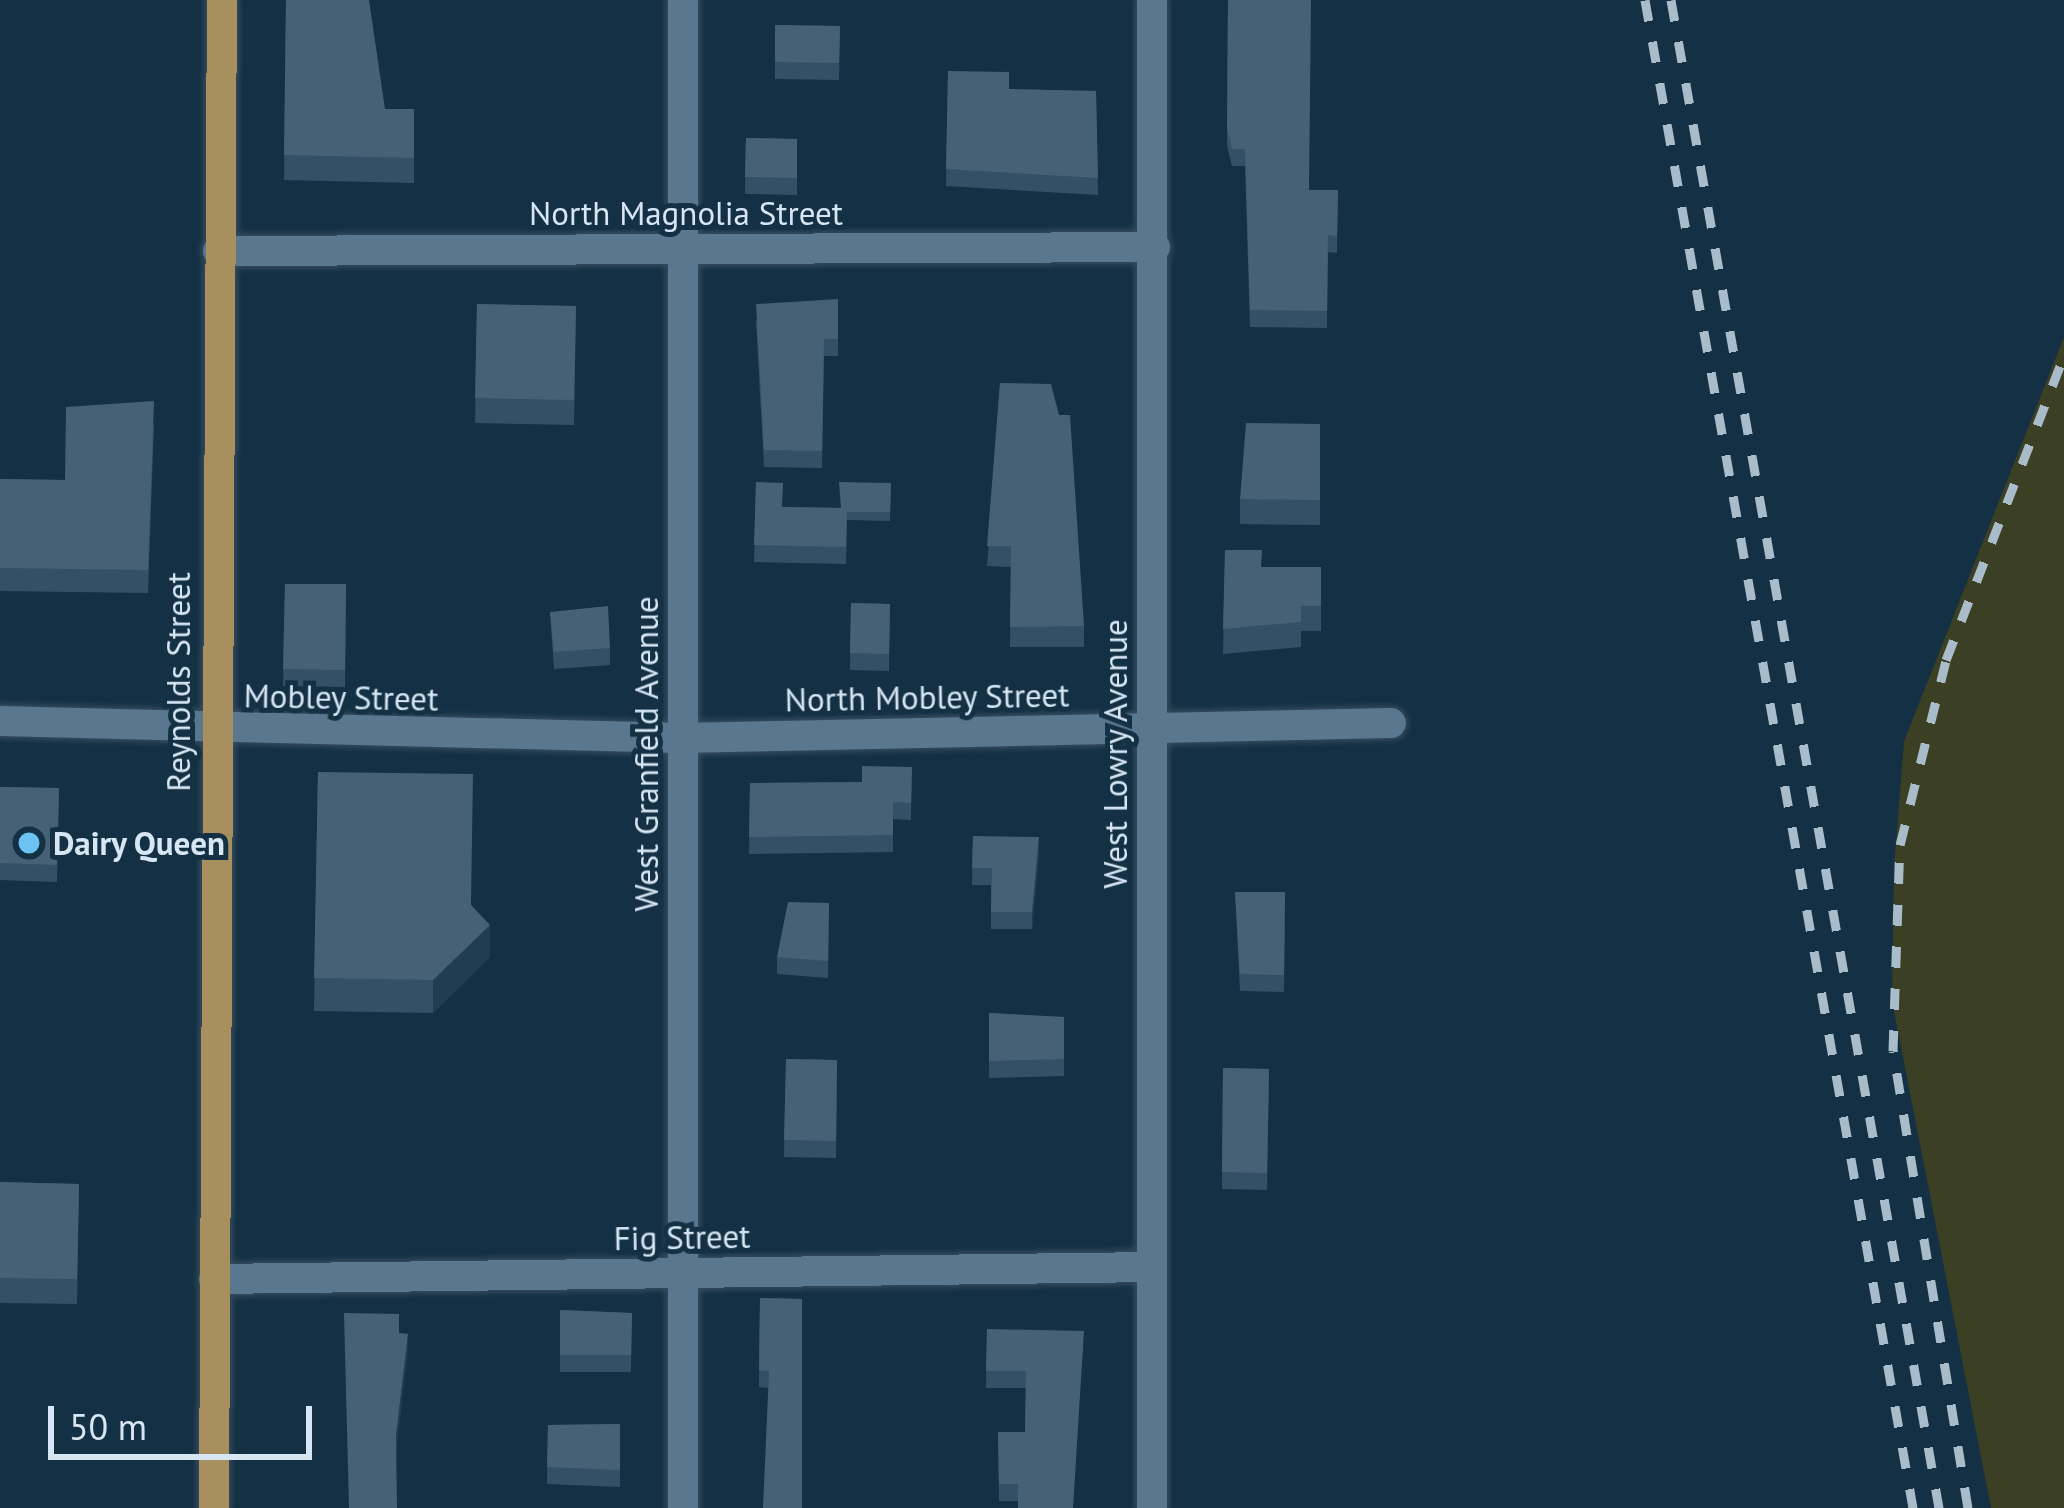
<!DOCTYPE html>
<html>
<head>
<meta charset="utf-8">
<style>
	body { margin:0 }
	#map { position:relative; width:2064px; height:1508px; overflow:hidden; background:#143044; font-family:"PT Sans",sans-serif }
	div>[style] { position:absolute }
	.green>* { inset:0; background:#3b3f23 }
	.roads { filter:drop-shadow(0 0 3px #384d5e) drop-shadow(0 0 3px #384d5e) }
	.minor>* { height:30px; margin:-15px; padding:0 15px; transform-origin:15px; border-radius:15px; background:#59778e }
	.major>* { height:30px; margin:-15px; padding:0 15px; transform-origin:15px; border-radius:15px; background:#a8905e }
	.rail>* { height:9px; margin-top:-4.5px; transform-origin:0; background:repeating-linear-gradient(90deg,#a9bcca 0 21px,transparent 0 42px) }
	.wall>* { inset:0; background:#345067 }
	.shaded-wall>* { inset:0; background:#203d52 }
	.building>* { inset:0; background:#466076 }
	.dots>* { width:33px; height:33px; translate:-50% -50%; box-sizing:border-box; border:6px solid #143044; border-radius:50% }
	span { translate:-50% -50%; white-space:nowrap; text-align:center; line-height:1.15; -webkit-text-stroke:10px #143044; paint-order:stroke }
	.street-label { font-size:33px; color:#d6e6f3 }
	.poi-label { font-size:33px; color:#d6e6f3; font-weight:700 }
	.left { translate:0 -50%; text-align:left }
	.scale { position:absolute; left:48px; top:1406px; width:264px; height:54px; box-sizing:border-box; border:6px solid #d6e6f3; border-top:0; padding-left:15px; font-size:36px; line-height:42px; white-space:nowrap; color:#d6e6f3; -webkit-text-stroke:9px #143044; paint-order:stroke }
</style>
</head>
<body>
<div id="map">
	<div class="green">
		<i style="clip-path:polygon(2064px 337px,2064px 1508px,1991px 1508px,1892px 1001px,1894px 867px,1904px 741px)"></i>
	</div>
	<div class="roads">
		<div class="minor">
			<i style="left:218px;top:251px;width:937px;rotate:-0.24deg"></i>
			<i style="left:0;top:721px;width:681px;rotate:1.43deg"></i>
			<i style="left:681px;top:738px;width:710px;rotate:-1.21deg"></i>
			<i style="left:214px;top:1279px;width:937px;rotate:-0.73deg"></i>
			<i style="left:683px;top:1508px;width:1508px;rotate:-90deg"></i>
			<i style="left:1152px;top:1508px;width:1508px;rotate:-90deg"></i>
		</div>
		<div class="major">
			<i style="left:214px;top:1508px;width:1508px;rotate:-89.7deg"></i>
		</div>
	</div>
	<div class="rail">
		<i style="left:1645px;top:0;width:1532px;rotate:79.92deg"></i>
		<i style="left:1671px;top:0;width:1532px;rotate:79.92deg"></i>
		<i style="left:1968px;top:1508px;width:463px;rotate:-99.3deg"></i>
		<i style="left:1893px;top:1051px;width:206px;rotate:-88.1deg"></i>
		<i style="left:1900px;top:845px;width:191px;rotate:-76deg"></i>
		<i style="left:1946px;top:660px;width:327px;rotate:-68.8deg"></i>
	</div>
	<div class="wall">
		<i style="clip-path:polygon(286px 0,385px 109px,414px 109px,414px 183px,284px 180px)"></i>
		<i style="clip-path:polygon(1228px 0,1309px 190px,1338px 190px,1337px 253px,1328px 252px,1327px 328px,1250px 327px,1245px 166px,1232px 166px,1227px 146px)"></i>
		<i style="clip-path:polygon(775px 25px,840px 26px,839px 80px,775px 79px)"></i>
		<i style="clip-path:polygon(948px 71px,1009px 89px,1096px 91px,1098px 195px,946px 186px)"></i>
		<i style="clip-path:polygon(746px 138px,797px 139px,797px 195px,745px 194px)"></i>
		<i style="clip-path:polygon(838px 299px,838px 356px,824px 356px,822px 468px,764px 467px,756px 321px)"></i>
		<i style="clip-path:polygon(477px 304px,576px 306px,574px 425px,475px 423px)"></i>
		<i style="clip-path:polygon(1000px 383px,1084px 626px,1084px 647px,1010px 647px,1011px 567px,987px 566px)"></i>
		<i style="clip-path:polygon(154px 424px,148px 593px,0 591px,0 479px,65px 480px)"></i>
		<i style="clip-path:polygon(1320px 424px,1320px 525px,1240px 524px,1240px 499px)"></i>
		<i style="clip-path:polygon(756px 482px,783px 507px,841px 508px,891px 483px,890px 521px,847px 520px,846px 564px,754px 562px)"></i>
		<i style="clip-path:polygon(1225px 550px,1261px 567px,1321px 567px,1321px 631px,1301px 631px,1301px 647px,1223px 654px)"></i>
		<i style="clip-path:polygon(285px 584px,346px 584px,345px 687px,283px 686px)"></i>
		<i style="clip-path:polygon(851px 603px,890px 604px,889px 671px,850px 670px)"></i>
		<i style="clip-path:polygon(550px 612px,610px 648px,610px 665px,554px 669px)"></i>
		<i style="clip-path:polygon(912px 767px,911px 820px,893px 819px,893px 852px,749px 854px,750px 783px,862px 782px)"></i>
		<i style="clip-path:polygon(318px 772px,472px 906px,490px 957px,433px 1013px,314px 1011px)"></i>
		<i style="clip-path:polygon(0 787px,59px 788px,57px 882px,0 880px)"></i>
		<i style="clip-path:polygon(973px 836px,1039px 854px,1032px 929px,991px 929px,991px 885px,972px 885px)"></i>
		<i style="clip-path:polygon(1235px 892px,1285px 892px,1284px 992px,1240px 991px)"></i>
		<i style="clip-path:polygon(829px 903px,828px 978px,777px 974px,777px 957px)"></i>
		<i style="clip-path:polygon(989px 1013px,1064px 1017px,1064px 1076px,989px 1078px)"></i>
		<i style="clip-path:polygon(786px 1059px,837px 1060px,836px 1158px,784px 1157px)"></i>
		<i style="clip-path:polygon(1223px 1068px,1269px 1069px,1267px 1190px,1222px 1189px)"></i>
		<i style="clip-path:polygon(0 1182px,79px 1184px,77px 1304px,0 1303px)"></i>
		<i style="clip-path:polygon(760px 1298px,802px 1299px,768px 1388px,759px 1387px)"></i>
		<i style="clip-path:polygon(560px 1310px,632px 1313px,631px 1372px,560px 1372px)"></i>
		<i style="clip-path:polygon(987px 1329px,1084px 1348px,1018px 1501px,999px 1501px,998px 1432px,1025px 1432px,1026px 1388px,986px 1388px)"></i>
		<i style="clip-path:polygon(620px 1424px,620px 1487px,547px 1484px,548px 1425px)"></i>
	</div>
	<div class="shaded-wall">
		<i style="clip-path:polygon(1039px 837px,1039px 854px,1032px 929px,1032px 912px)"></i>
		<i style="clip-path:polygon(490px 925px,490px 957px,433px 1013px,433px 980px)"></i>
		<i style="clip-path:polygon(408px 1334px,408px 1351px,396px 1453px,396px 1436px)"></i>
	</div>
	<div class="building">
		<i style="clip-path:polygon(286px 0,369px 0,385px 109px,414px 109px,414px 158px,284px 155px)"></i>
		<i style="clip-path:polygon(1228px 0,1311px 0,1309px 190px,1338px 190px,1337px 236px,1328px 235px,1327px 311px,1250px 310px,1245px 149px,1232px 149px,1227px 129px)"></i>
		<i style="clip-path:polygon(775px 25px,840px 26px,839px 63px,775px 62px)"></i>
		<i style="clip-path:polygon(948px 71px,1009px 72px,1009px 89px,1096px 91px,1098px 178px,946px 169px)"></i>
		<i style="clip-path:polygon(746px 138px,797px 139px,797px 178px,745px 177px)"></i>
		<i style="clip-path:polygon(838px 299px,838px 339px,824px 339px,822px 451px,764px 450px,756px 304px)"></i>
		<i style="clip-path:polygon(477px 304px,576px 306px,574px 400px,475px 398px)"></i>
		<i style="clip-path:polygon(1000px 383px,1051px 384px,1059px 415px,1070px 415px,1084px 626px,1010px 627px,1011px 546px,987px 546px)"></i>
		<i style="clip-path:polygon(154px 401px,148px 570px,0 568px,0 479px,65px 480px,66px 407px)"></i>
		<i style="clip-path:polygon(1246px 423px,1320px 424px,1320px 500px,1240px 499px)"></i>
		<i style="clip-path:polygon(756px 482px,783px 483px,782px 507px,847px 508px,846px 547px,754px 545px)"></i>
		<i style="clip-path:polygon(839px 482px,891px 483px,890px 512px,847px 512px,847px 508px,841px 508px)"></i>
		<i style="clip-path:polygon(1225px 550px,1262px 550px,1261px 567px,1321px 567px,1321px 606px,1301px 606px,1301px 622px,1223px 629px)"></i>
		<i style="clip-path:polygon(285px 584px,346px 584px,345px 670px,283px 669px)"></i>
		<i style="clip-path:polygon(851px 603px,890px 604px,889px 654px,850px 653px)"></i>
		<i style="clip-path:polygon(608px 606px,610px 648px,554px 652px,550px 612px)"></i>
		<i style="clip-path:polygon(862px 766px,912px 767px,911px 803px,893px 802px,893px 835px,749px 837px,750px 783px,862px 782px)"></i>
		<i style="clip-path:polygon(318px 772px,473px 774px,471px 905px,490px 925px,433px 980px,314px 978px)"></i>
		<i style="clip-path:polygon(0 787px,59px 788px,57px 865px,0 863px)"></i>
		<i style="clip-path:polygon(973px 836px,1039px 837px,1032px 912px,991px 912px,992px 868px,972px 868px)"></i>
		<i style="clip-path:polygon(1235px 892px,1285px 892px,1284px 975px,1240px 974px)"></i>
		<i style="clip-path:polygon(788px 902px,829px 903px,828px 961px,777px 957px)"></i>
		<i style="clip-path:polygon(989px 1013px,1064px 1017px,1064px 1059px,989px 1061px)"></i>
		<i style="clip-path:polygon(786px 1059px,837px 1060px,836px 1141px,784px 1140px)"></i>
		<i style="clip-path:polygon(1223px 1068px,1269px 1069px,1267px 1173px,1222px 1172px)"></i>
		<i style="clip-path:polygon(0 1182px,79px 1184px,77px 1279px,0 1278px)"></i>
		<i style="clip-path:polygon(760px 1298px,802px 1299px,802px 1508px,763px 1508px,769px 1371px,759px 1370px)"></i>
		<i style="clip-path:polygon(560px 1310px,632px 1313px,631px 1355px,560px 1355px)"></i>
		<i style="clip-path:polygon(344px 1313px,399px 1314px,399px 1333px,408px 1334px,396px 1436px,397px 1508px,349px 1508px)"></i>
		<i style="clip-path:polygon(987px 1329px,1084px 1331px,1073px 1508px,1018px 1508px,1018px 1484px,999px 1484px,998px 1432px,1025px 1432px,1026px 1371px,986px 1371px)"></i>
		<i style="clip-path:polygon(620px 1424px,620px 1470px,547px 1467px,548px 1425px)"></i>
	</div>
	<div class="dots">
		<i style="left:29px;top:843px;background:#6cc3f2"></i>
	</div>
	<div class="street-label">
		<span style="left:686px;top:213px">North Magnolia Street</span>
		<span style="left:178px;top:682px;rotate:-90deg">Reynolds Street</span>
		<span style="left:341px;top:697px;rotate:1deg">Mobley Street</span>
		<span style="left:927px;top:697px;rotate:-1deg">North Mobley Street</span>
		<span style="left:646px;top:754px;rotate:-90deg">West Granfield Avenue</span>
		<span style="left:1115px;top:754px;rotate:-90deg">West Lowry Avenue</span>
		<span style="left:682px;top:1237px;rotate:-1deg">Fig Street</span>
	</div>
	<div class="poi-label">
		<span class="left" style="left:53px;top:843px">Dairy Queen</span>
	</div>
	<div class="scale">50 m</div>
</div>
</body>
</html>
